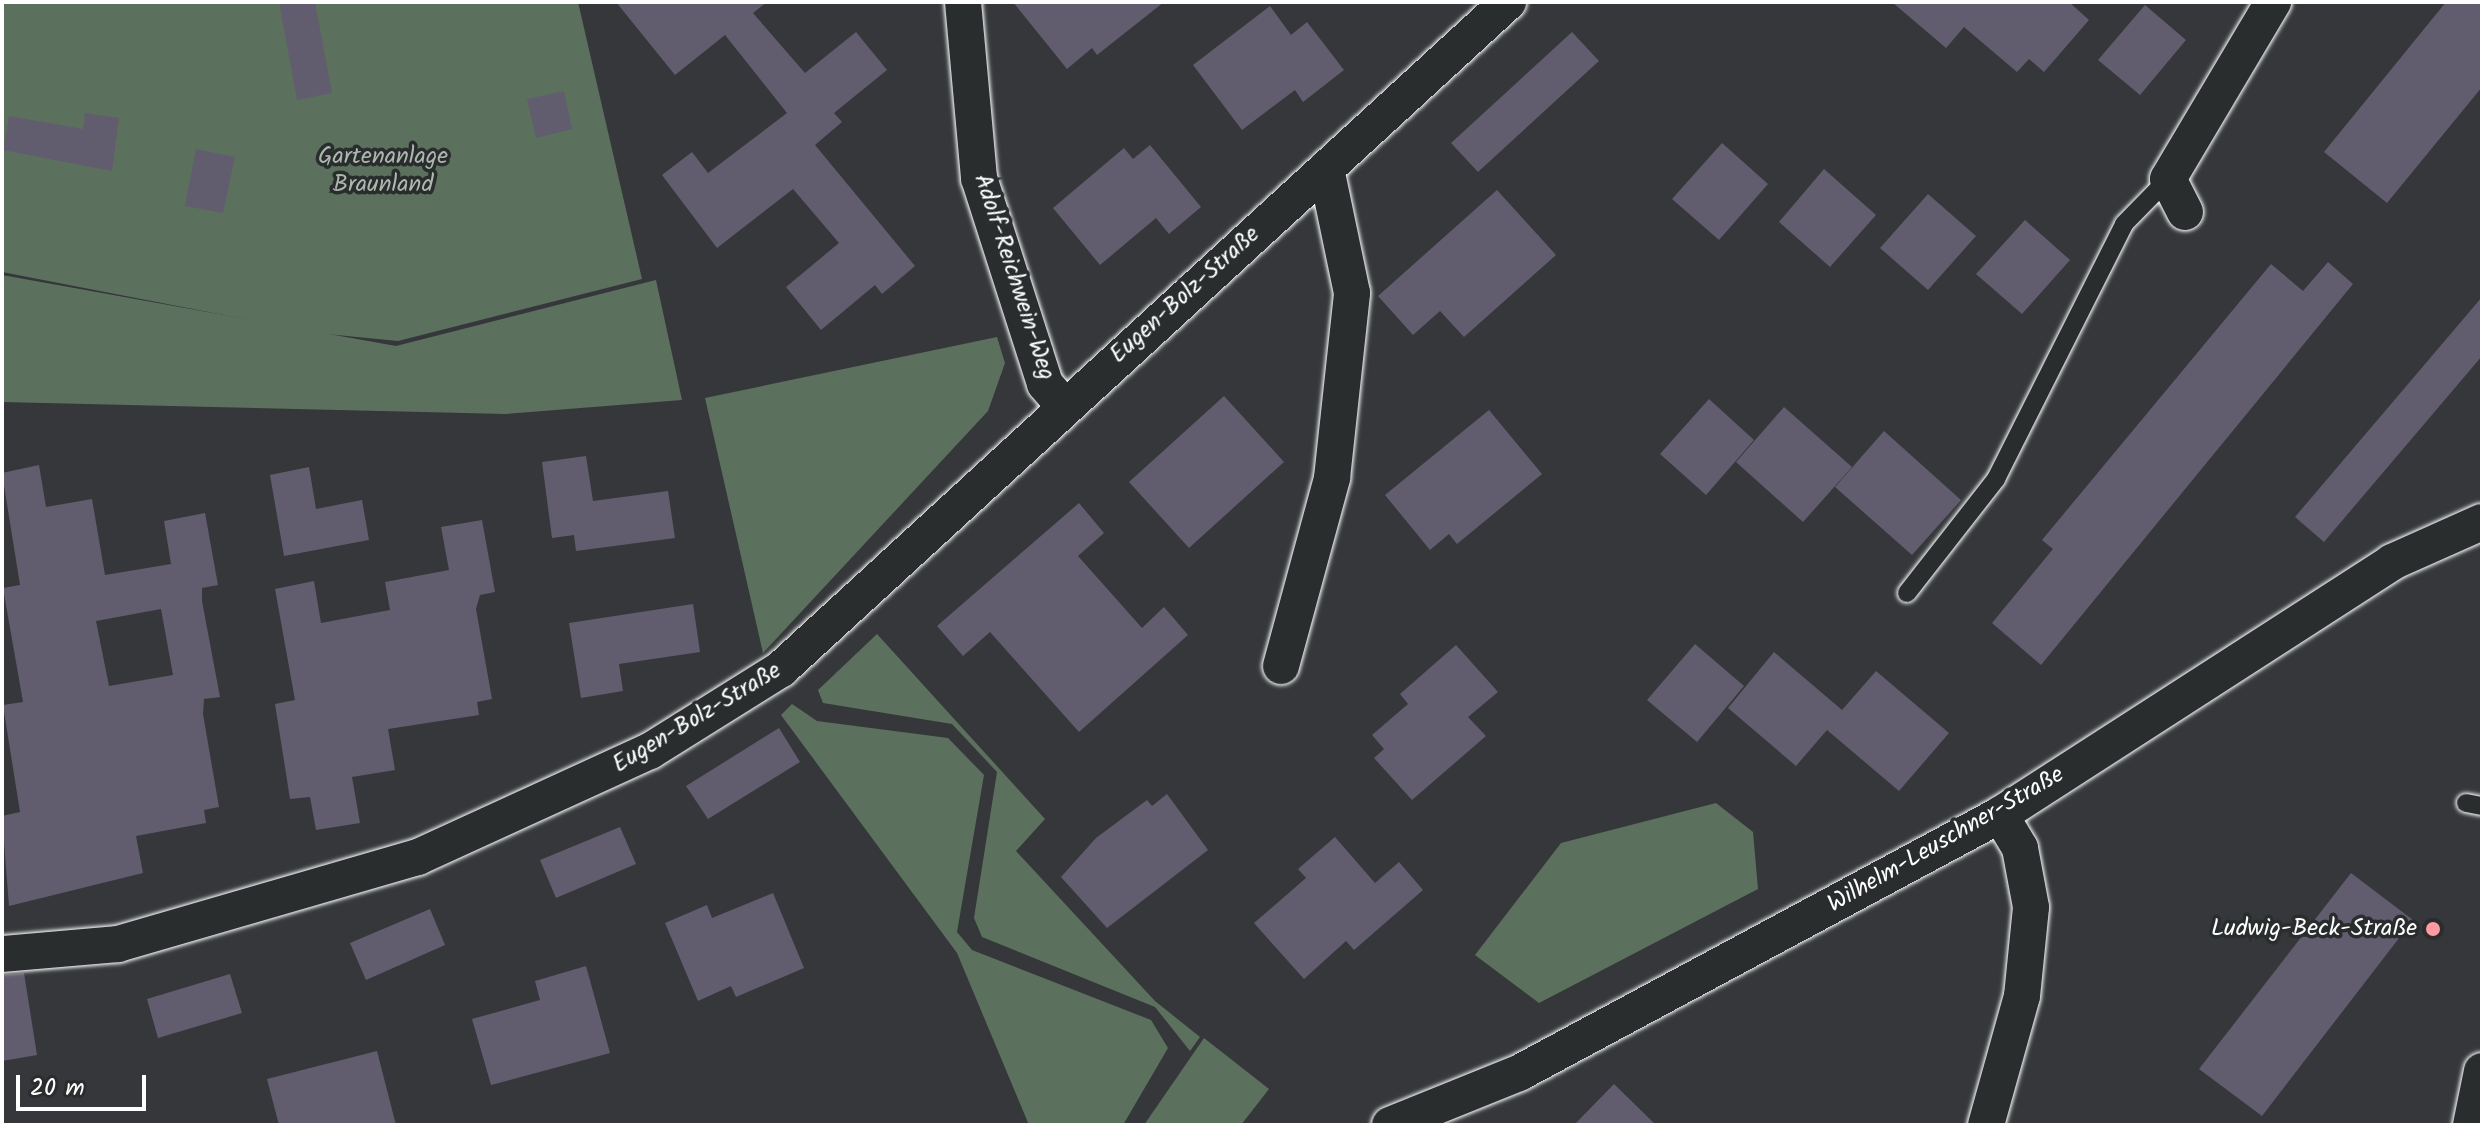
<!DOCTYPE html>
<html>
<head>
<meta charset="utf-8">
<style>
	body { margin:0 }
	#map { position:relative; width:2484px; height:1127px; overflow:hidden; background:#35373b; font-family:Kalam,sans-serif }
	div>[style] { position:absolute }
	.green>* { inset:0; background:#5b715d }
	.building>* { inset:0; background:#625d6e }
	.roads { filter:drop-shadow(0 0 2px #fff) drop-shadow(0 0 2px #fff) }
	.service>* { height:18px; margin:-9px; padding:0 9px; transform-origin:9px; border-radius:9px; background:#2a2d2e }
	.minor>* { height:36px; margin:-18px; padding:0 18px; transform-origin:18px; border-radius:18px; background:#2a2d2e }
	.dots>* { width:22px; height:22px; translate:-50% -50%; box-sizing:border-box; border:4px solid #2a2d2e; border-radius:50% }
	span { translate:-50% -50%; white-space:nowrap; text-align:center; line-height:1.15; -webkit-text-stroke:7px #2a2d2e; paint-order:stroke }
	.park-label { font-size:24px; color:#adb8ae }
	.street-label { font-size:24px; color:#fff }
	.poi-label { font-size:24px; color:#fff }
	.right { translate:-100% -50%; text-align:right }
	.frame { position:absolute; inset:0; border:4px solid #fff; pointer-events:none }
	.scale { position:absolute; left:16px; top:1075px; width:130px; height:36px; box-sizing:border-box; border:4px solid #fff; border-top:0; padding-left:10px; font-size:24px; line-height:28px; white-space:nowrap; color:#fff; -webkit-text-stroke:6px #2a2d2e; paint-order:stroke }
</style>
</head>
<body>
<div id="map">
	<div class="green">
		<i style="clip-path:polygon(2px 2px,578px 2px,642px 279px,398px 341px,316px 333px,2px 272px)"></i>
		<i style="clip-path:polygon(2px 275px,396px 346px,656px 280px,682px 400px,506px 414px,2px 402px)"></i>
		<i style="clip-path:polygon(997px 337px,1005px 363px,988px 411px,763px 653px,705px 398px)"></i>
		<i style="clip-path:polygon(877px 634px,1045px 819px,1016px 851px,1155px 1001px,1200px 1037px,1190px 1051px,1155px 1007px,982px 937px,974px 918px,997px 772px,952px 724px,823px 703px,818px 690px)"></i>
		<i style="clip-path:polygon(792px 704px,817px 721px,948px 738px,984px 775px,957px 932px,972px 950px,1151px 1020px,1168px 1048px,1123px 1125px,1029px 1125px,957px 953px,781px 715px)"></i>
		<i style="clip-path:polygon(1716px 803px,1753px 832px,1758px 889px,1539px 1003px,1475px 955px,1561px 843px)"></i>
		<i style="clip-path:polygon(1204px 1038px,1269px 1089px,1241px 1125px,1144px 1125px)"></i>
	</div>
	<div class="building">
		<i style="clip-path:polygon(279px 2px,315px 2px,332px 93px,297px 100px)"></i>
		<i style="clip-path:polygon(616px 2px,767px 2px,753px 13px,805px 73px,856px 32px,887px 70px,834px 113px,842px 122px,815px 145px,915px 266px,882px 294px,875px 285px,821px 330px,786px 287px,839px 243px,793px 189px,717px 248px,662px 175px,692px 152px,708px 173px,787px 113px,725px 35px,675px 75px)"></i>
		<i style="clip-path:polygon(1013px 2px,1164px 2px,1097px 55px,1092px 48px,1067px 69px)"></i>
		<i style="clip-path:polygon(1892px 2px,2069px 2px,2089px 20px,2044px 72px,2029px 59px,2017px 72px,1964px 27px,1946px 48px)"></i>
		<i style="clip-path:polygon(2446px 2px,2482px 2px,2482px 87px,2387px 203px,2324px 152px)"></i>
		<i style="clip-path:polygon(2145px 5px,2186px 40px,2140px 95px,2098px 60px)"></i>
		<i style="clip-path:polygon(1270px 6px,1291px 35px,1307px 22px,1344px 70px,1303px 102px,1295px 90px,1242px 130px,1193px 65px)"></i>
		<i style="clip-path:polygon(1572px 32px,1599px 61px,1478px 172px,1451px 143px)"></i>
		<i style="clip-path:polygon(564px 91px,572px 129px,536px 138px,527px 99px)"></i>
		<i style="clip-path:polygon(85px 113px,119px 118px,112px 171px,3px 150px,9px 116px,83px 129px)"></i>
		<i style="clip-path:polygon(1722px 143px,1768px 184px,1719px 240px,1672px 199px)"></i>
		<i style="clip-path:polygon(1150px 145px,1201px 207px,1169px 234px,1156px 218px,1100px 265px,1053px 208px,1124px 148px,1133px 159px)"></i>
		<i style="clip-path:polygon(196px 149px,235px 157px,223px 213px,185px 206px)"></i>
		<i style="clip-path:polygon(1824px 169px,1876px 215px,1830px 267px,1779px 222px)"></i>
		<i style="clip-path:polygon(1497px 190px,1556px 255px,1464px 337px,1440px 311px,1413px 335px,1378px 296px)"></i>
		<i style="clip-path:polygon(1928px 194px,1976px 236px,1928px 290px,1880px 248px)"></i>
		<i style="clip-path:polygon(2025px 220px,2070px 260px,2022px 314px,1976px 274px)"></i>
		<i style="clip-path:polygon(2328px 262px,2353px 284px,2041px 665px,1992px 623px,2053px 549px,2042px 540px,2271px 264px,2303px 291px)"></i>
		<i style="clip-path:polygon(2482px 297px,2482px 356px,2324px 542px,2295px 517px)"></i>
		<i style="clip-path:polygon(1224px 396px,1284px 462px,1189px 548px,1129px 482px)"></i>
		<i style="clip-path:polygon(1709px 399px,1754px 440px,1706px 495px,1660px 454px)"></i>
		<i style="clip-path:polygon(1784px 407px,1852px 467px,1803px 522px,1736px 462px)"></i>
		<i style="clip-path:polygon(1489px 410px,1542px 474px,1457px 544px,1449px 534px,1430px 550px,1385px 495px)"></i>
		<i style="clip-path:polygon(1884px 431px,1961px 500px,1912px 555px,1835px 487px)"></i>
		<i style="clip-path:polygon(586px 456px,593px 501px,668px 491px,675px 538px,576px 551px,574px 535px,552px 538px,542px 462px)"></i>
		<i style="clip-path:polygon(evenodd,39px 465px,46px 507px,92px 499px,105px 575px,171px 564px,164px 521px,205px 513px,218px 585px,202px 588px,202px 601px,220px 697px,204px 699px,203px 714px,219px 807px,204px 810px,206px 823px,136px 836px,143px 873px,9px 906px,2px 816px,20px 812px,3px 705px,23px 702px,3px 588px,20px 585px,2px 473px,39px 465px,161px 609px,173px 675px,109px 686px,96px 621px,161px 609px)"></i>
		<i style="clip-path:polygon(309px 467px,316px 509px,362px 500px,369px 540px,284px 556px,270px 475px)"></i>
		<i style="clip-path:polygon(1079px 503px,1104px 533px,1078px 556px,1142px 628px,1164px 607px,1188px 635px,1079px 732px,990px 632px,963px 656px,937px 626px)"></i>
		<i style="clip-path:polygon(482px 520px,495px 592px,480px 595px,476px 609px,492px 699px,477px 702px,479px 715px,388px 729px,395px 770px,352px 777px,360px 823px,316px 830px,310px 797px,290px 799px,275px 704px,295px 700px,275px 589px,314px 581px,321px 623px,390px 610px,385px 582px,449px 570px,441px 527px)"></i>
		<i style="clip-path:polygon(693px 604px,700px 652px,619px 664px,623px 691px,581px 698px,569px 623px)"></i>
		<i style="clip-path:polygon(1695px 644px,1744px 686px,1697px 742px,1647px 700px)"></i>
		<i style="clip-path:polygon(1456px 645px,1498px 692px,1468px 717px,1486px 736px,1412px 800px,1374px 758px,1384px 749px,1372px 735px,1408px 704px,1400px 694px)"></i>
		<i style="clip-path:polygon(1774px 652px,1842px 710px,1876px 671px,1949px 733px,1899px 791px,1827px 730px,1796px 766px,1728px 708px)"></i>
		<i style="clip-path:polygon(779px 728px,800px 762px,708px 819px,686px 786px)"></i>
		<i style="clip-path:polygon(1167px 794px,1208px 850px,1107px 928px,1061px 877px,1096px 838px,1147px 800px,1152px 806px)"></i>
		<i style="clip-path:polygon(620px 827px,636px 864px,556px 898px,540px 860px)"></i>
		<i style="clip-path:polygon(1335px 837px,1375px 883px,1399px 862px,1423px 890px,1354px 950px,1346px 941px,1304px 979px,1254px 923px,1306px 878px,1298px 869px)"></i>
		<i style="clip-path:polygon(2351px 873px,2413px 920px,2262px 1116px,2199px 1069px)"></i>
		<i style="clip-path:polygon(773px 893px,804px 968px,736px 997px,731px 986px,698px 1001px,665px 923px,707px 905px,712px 918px)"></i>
		<i style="clip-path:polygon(430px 909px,445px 945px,366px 980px,350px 943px)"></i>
		<i style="clip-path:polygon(586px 966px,610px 1053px,491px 1085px,472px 1019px,540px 1000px,535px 981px)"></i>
		<i style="clip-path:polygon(24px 973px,37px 1055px,2px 1061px,2px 975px)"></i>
		<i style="clip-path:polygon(230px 974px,242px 1013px,158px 1038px,147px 999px)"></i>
		<i style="clip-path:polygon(377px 1051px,396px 1125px,279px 1125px,267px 1079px)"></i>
		<i style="clip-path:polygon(1614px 1084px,1656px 1125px,1574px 1125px)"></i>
	</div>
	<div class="roads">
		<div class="service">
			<i style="left:1907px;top:593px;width:145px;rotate:-52deg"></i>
			<i style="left:1996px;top:479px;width:285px;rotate:-63.3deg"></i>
			<i style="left:2124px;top:224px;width:63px;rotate:-45.6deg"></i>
			<i style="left:2466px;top:803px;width:16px;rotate:11deg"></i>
		</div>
		<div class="minor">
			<i style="left:963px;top:2px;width:177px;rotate:84.8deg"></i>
			<i style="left:979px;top:178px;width:216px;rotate:72.2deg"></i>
			<i style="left:1045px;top:384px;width:28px;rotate:49deg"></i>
			<i style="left:2185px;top:212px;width:37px;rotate:-117deg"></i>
			<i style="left:2168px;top:179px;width:206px;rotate:-59.3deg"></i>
			<i style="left:1281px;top:666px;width:195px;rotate:-74.8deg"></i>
			<i style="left:1332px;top:478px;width:186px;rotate:-83.8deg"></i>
			<i style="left:1352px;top:293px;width:127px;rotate:-101.8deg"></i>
			<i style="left:2px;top:954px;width:116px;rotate:-4.9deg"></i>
			<i style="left:118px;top:944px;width:312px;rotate:-16.2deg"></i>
			<i style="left:418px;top:857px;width:255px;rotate:-24.6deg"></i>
			<i style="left:650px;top:751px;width:155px;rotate:-32deg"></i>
			<i style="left:781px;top:669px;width:987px;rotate:-42.54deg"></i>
			<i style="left:1390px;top:1125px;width:139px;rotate:-22deg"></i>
			<i style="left:1519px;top:1073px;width:546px;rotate:-28.21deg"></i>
			<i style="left:2000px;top:815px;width:467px;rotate:-32.8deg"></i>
			<i style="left:2392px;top:562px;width:98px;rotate:-24deg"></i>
			<i style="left:1986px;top:1125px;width:134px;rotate:-74.4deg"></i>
			<i style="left:2022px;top:996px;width:89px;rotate:-84.2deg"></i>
			<i style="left:2031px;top:907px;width:60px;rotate:-100.6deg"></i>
			<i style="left:2020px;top:848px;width:39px;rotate:-121deg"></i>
			<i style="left:2471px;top:1125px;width:55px;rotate:-78.5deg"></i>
		</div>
	</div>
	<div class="dots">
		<i style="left:2433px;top:929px;background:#ff9aa2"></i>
	</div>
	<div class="park-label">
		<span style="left:383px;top:171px">Gartenanlage<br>Braunland</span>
	</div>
	<div class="street-label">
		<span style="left:1014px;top:277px;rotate:72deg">Adolf-Reichwein-Weg</span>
		<span style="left:1185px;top:295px;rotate:-42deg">Eugen-Bolz-Straße</span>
		<span style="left:697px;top:718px;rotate:-31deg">Eugen-Bolz-Straße</span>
		<span style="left:1946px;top:840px;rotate:-30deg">Wilhelm-Leuschner-Straße</span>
	</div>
	<div class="poi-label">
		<span class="right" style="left:2417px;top:929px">Ludwig-Beck-Straße</span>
	</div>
	<div class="frame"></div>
	<div class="scale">20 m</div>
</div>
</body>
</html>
